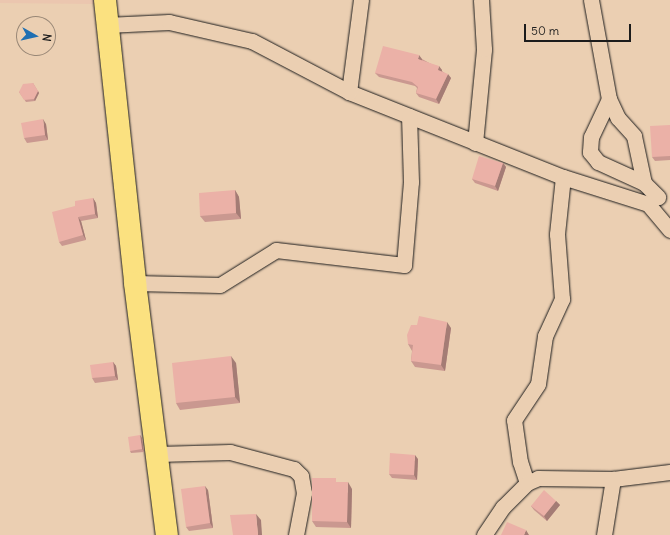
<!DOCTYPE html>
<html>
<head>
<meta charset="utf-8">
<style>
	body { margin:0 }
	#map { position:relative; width:670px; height:535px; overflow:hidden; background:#ebcfb2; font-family:Delius,sans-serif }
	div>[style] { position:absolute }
	.built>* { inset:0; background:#ebc6af }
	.roads { filter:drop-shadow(0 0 1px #1c1c1c) drop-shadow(0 0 1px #1c1c1c) }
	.minor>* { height:15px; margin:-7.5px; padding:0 7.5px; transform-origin:7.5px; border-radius:7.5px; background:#ebcfb2 }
	.highway>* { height:22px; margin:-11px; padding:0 11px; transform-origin:11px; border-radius:11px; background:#fbe180 }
	.wall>* { inset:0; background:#ca9890 }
	.shaded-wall>* { inset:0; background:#a47c75 }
	.building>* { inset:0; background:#ebb1a7 }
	span { translate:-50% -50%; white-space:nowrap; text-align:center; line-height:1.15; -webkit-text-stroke:3px #ebcfb2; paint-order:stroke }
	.north { position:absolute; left:16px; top:16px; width:40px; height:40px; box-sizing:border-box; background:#ebcfb2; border:1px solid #988776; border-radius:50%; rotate:98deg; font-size:11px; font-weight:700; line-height:16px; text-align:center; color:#1c1c1c }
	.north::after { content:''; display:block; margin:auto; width:14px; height:18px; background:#1f6fb2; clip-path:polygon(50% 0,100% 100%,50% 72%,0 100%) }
	.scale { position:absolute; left:524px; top:24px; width:107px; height:18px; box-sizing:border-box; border:2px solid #1c1c1c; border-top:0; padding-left:5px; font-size:12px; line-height:14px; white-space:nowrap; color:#1c1c1c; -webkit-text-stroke:3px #ebcfb2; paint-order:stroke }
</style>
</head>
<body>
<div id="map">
	<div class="built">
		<i style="clip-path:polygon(0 0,94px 0,94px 4px,0 3px)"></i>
	</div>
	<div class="roads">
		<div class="minor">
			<i style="left:591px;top:0;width:101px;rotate:79.7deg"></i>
			<i style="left:609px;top:99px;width:21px;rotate:65deg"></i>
			<i style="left:618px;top:118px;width:24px;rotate:48deg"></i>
			<i style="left:634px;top:136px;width:48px;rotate:78deg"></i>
			<i style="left:106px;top:25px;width:63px;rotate:-2.7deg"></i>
			<i style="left:169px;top:22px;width:85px;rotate:12.9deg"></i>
			<i style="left:252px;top:41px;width:110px;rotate:27.7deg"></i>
			<i style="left:349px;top:92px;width:230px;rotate:21.7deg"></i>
			<i style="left:563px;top:177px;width:89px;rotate:17.6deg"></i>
			<i style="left:648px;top:204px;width:34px;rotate:50deg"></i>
			<i style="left:349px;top:92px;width:93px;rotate:-82.6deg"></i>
			<i style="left:609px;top:99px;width:42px;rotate:115.3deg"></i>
			<i style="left:591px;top:137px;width:15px;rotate:94deg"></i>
			<i style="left:590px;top:152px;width:13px;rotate:51deg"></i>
			<i style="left:598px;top:162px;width:51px;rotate:24.5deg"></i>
			<i style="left:644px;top:183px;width:20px;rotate:45deg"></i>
			<i style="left:475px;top:143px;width:94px;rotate:-84.5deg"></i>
			<i style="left:484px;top:49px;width:49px;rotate:-93.5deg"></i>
			<i style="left:135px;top:283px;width:85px;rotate:1.3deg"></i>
			<i style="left:220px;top:285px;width:66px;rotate:-32deg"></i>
			<i style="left:276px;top:250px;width:129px;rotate:6.7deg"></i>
			<i style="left:404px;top:265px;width:83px;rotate:-85.2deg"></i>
			<i style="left:411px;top:182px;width:66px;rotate:-91.7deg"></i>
			<i style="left:157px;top:454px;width:73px;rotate:-1.6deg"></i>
			<i style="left:230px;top:452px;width:66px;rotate:14.9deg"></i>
			<i style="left:294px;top:469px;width:10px;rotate:45deg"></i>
			<i style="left:301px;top:476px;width:17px;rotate:80deg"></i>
			<i style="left:304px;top:493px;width:43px;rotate:100.8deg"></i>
			<i style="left:527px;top:483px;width:22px;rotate:-108deg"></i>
			<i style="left:520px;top:462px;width:42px;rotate:-98.1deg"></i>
			<i style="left:514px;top:420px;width:43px;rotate:-56.3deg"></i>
			<i style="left:538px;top:384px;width:49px;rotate:-81.7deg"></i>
			<i style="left:545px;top:336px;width:41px;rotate:-65.3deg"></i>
			<i style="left:562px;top:299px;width:65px;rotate:-94.4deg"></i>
			<i style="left:557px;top:234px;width:57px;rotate:-84deg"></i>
			<i style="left:484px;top:535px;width:34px;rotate:-56deg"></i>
			<i style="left:503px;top:507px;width:34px;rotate:-45deg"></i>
			<i style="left:527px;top:483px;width:12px;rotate:-24deg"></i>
			<i style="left:538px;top:478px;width:75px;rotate:0.8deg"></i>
			<i style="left:613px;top:479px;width:57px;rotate:-7deg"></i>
			<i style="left:604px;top:535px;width:57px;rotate:-80.9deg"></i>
		</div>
		<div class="highway">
			<i style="left:105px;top:0;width:285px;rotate:83.9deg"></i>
			<i style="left:135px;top:283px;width:254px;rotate:82.8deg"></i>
		</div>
	</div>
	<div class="wall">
		<i style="clip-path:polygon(422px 59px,442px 70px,442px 71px,451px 78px,439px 104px,419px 97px,416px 93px,417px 88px,415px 86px,379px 77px,375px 73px)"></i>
		<i style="clip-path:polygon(33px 83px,39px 93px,35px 101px,26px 102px,19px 92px)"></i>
		<i style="clip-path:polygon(46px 124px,48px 140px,27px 143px,24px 138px)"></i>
		<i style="clip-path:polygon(670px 125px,670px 160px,655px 161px,652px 157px)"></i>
		<i style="clip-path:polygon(503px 163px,506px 167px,498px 191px,475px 183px,472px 179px)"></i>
		<i style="clip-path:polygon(235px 190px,239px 197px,241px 219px,205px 222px,200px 216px)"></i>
		<i style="clip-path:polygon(93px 198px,96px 203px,98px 218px,81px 221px,86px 240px,62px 246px,59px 242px)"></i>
		<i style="clip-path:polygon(451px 328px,445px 371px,415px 367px,411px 361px,412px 351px,408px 344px)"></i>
		<i style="clip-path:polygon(113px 362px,116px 366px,118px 380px,95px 383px,92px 378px)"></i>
		<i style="clip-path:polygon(236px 363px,240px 403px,180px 410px,176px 403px)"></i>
		<i style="clip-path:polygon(140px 435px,142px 438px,144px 452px,131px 453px,130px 451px)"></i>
		<i style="clip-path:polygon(418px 459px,417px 480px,392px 478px,389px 474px)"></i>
		<i style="clip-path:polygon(352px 489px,351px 528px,316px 527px,312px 521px)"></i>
		<i style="clip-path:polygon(208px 490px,213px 528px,189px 531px,186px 527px)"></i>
		<i style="clip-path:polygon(556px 501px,560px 505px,547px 521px,534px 510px,531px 506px)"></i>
	</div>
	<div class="shaded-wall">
		<i style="clip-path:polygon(419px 55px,422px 59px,422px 63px,418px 59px)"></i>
		<i style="clip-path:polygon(439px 66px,442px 70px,441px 75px,438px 70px)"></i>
		<i style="clip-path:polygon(448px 74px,451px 78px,439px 104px,436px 99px)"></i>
		<i style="clip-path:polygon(38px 91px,39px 93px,35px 101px,34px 99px)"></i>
		<i style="clip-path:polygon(43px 119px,46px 124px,48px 140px,45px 135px)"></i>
		<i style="clip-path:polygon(503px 163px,506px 167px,498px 191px,495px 186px)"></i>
		<i style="clip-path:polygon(235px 190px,239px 197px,241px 219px,236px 213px)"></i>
		<i style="clip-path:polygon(93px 198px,96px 203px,98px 218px,95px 214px)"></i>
		<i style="clip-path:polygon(78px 217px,81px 221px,86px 240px,83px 235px)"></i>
		<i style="clip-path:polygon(447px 322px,451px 328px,445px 371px,441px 365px)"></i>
		<i style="clip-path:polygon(231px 356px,236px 363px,240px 403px,235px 397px)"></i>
		<i style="clip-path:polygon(113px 362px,116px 366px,118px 380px,115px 376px)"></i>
		<i style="clip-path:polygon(140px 435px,142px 438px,144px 452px,142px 449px)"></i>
		<i style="clip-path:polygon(415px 455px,418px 459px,417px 480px,414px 475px)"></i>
		<i style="clip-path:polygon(348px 482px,352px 489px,351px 528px,347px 522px)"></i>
		<i style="clip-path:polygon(205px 486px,208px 490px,213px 528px,210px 523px)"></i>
		<i style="clip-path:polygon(556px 501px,560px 505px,547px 521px,544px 516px)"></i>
		<i style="clip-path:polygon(256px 514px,261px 520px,262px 535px,258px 535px)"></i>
		<i style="clip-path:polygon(526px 530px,529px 535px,524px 535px)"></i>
	</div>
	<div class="building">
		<i style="clip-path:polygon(383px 46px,419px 55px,418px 59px,439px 66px,438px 70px,448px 74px,436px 99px,416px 93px,418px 87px,412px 82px,375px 73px)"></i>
		<i style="clip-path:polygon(33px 83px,38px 91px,34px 99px,24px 100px,19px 92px,23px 84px)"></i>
		<i style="clip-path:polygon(43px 119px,45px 135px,24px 138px,21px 123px)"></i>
		<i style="clip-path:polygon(670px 125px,670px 156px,652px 157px,650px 126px)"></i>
		<i style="clip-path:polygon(479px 156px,503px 163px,495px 186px,472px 179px)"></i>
		<i style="clip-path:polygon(235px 190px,236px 213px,200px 216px,199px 193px)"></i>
		<i style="clip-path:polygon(93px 198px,95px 214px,78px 217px,83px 235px,59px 242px,52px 212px,75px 206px,75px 201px)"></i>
		<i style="clip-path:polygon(419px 316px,447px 322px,441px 365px,411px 361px,413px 345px,408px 344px,407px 335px,411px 325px,417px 325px)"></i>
		<i style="clip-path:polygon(231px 356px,235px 397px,176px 403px,172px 363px)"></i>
		<i style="clip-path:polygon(113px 362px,115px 376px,92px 378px,90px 365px)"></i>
		<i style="clip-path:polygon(140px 435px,142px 449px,130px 451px,128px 437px)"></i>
		<i style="clip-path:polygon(390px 453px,415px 455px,414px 475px,389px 474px)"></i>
		<i style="clip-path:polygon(312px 478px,336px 478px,336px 482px,348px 482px,347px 522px,312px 521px)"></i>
		<i style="clip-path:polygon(205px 486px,210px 523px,186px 527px,181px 489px)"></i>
		<i style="clip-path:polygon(544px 490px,556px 501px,544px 516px,531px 506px)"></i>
		<i style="clip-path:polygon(256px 514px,258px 535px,233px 535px,230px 515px)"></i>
		<i style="clip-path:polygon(507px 522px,526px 530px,524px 535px,501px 535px)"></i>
	</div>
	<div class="north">N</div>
	<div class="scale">50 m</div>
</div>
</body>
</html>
